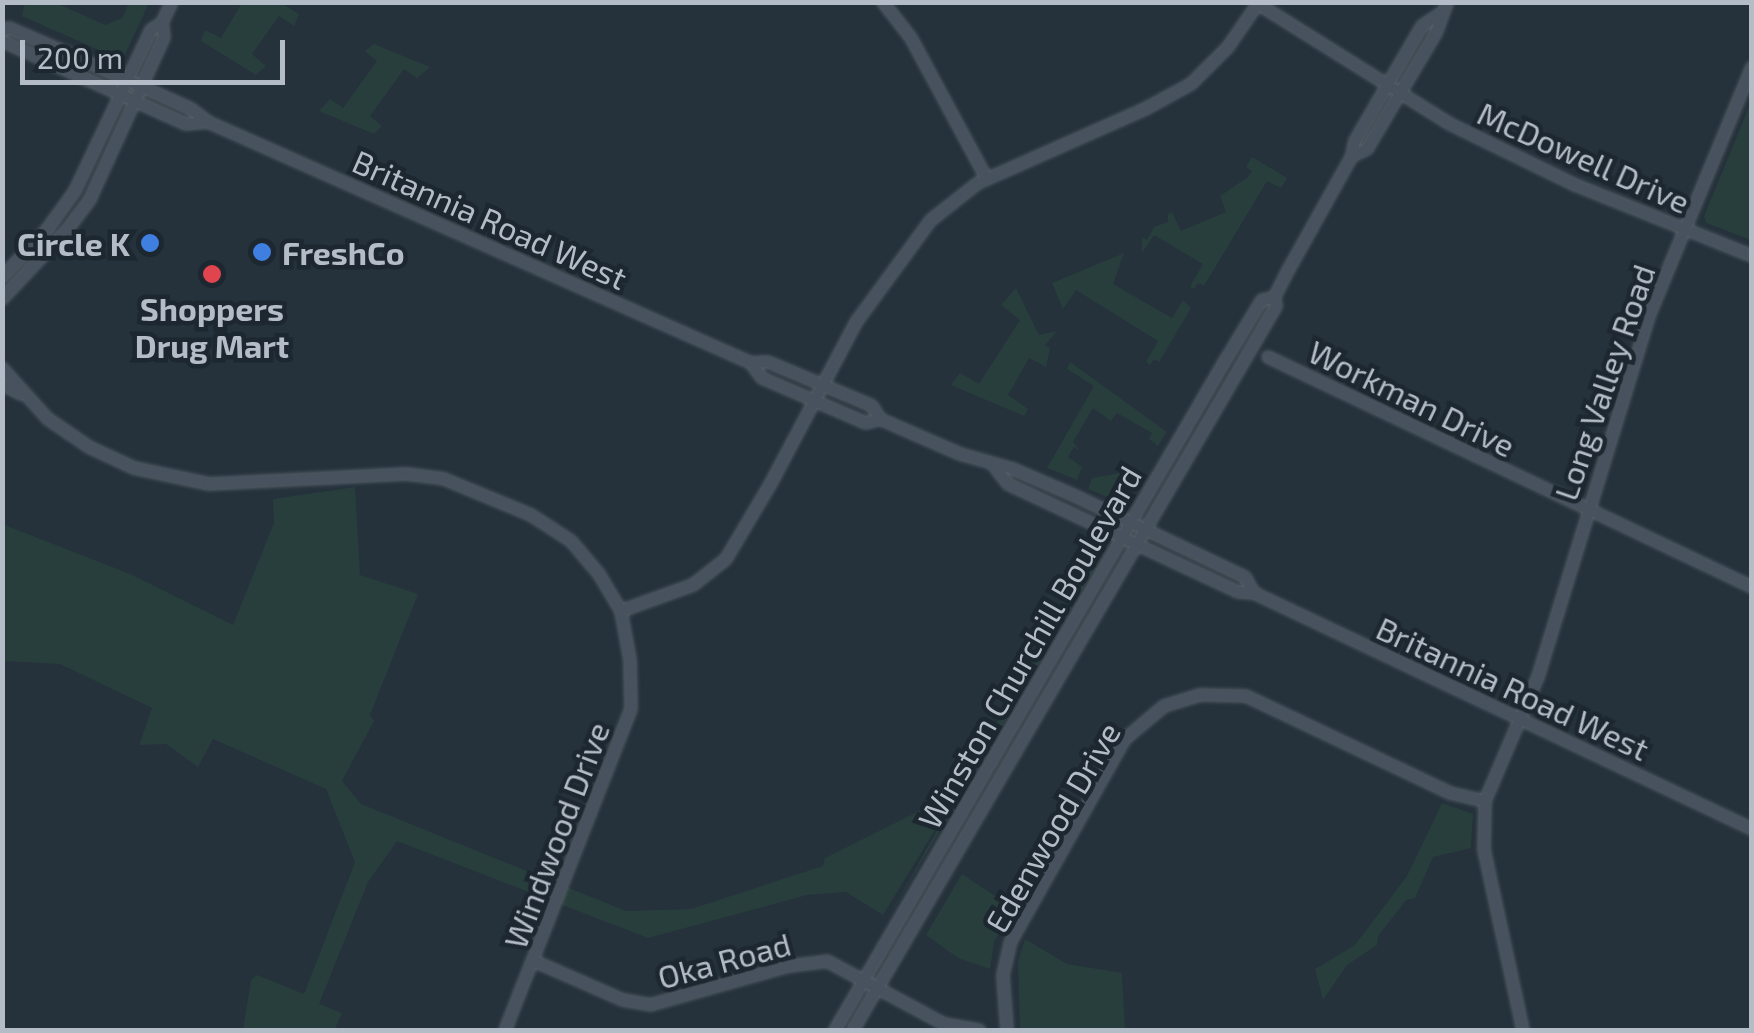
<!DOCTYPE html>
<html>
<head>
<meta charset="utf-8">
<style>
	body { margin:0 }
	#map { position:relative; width:1754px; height:1033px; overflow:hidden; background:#25313b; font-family:"Exo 2",sans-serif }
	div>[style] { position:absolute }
	.green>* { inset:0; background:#283e3d }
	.roads { filter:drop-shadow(0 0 2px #566069) drop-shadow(0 0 2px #566069) }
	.secondary>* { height:10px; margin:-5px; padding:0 5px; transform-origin:5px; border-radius:5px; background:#47525e }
	.dots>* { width:28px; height:28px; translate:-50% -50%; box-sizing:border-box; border:5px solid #1d2730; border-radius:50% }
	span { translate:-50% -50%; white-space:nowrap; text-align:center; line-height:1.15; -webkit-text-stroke:9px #1d2730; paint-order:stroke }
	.street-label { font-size:32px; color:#b4bdc7 }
	.poi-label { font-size:32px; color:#b4bdc7; font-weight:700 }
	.right { translate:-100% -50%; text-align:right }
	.left { translate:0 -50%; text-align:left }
	.frame { position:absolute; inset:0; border:5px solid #b4bdc7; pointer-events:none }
	.scale { position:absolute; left:20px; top:40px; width:265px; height:45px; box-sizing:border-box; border:5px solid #b4bdc7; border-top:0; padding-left:12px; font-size:30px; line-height:35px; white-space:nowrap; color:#b4bdc7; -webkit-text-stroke:8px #1d2730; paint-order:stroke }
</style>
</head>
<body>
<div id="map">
	<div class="green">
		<i style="clip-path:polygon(25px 3px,56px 3px,105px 25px,122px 18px,129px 3px,149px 3px,124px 57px,119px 59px,22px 16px)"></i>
		<i style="clip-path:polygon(242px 3px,281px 3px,299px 14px,294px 26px,279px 16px,252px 54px,266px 66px,256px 75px,201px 41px,205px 30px,221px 38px)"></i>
		<i style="clip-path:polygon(374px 44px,430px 67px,417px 78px,404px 69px,370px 116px,382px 126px,374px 134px,319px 111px,330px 99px,343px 108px,377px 61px,365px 51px)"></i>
		<i style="clip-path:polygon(1751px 102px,1751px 240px,1706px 223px,1704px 216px)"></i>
		<i style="clip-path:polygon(1252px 157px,1287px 178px,1281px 188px,1267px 181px,1204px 286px,1198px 283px,1194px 289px,1190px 287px,1203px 264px,1154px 235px,1142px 253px,1142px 237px,1147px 240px,1154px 227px,1168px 222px,1168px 214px,1172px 212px,1181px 231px,1226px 212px,1220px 196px,1248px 177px,1252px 171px,1246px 167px)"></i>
		<i style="clip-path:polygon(1124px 253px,1113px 284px,1172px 318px,1183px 300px,1191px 308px,1159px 362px,1154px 359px,1150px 365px,1146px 362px,1158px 341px,1076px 290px,1063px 309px,1052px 283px)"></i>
		<i style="clip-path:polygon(1016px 288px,1039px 335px,1057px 331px,1045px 345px,1050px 348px,1046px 367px,1029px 358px,1008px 395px,1028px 409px,1024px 416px,951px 385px,960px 373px,979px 384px,1020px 320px,1001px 305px)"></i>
		<i style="clip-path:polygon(1070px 362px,1167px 432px,1158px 446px,1149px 439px,1152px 433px,1117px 413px,1111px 421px,1093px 408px,1073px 442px,1080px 451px,1074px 447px,1068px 457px,1082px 467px,1077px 480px,1047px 468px,1094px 386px,1067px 369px)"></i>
		<i style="clip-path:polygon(1131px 471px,1139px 479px,1123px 504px,1088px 489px,1092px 478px)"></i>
		<i style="clip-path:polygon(355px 487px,360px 575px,418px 594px,370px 715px,374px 721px,342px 781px,361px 804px,626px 911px,691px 909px,823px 866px,825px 858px,939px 801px,944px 809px,936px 828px,883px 915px,846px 892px,807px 895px,648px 938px,397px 841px,368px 882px,319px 1004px,342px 1013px,335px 1029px,243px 1030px,251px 980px,257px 975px,304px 994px,355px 862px,326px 789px,213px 739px,198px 767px,166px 744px,139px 745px,152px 708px,60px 664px,3px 661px,2px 524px,130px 574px,233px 625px,274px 523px,273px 499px)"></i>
		<i style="clip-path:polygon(1095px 553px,1101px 553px,1100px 560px,888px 918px,1041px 644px,1081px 562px)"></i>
		<i style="clip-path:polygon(1442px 803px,1473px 814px,1471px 848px,1433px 857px,1415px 898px,1406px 900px,1378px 936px,1377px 945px,1347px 965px,1323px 1000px,1315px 969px,1355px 945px,1407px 876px)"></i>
		<i style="clip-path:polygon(962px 874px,1013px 908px,994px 942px,990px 969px,958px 958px,926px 935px)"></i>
		<i style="clip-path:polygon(1025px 939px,1067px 964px,1122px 973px,1125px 1030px,1020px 1030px,1018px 960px)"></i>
	</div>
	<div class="roads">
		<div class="secondary">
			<i style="left:883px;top:2px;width:46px;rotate:52.1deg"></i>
			<i style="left:911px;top:38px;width:160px;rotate:61.7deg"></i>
			<i style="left:1258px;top:4px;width:226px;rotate:32deg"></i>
			<i style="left:1450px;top:124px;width:137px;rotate:26deg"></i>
			<i style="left:1573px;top:184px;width:193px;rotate:21.9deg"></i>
			<i style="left:2px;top:31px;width:8px;rotate:-23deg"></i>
			<i style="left:9px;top:28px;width:73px;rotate:23.4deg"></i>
			<i style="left:76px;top:57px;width:126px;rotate:24.3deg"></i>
			<i style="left:191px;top:109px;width:21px;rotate:37deg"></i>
			<i style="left:208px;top:122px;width:594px;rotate:23.93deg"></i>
			<i style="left:751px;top:363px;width:17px;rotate:-3deg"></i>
			<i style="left:768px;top:362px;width:113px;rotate:22.9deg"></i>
			<i style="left:872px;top:406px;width:15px;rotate:58deg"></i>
			<i style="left:880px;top:419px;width:87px;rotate:23.6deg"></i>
			<i style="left:960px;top:454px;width:55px;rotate:15.8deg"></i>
			<i style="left:1013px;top:469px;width:68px;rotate:23.5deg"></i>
			<i style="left:1075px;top:496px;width:188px;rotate:25.5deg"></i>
			<i style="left:1245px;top:577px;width:18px;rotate:61deg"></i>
			<i style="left:2px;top:41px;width:202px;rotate:24.3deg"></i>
			<i style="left:186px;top:124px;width:22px;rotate:-5deg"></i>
			<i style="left:1352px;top:156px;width:17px;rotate:-25deg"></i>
			<i style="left:1367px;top:149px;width:135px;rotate:-59.3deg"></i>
			<i style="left:1436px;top:33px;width:33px;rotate:-70deg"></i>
			<i style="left:2px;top:277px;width:64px;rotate:-46.3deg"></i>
			<i style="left:46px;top:231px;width:49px;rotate:-54.1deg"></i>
			<i style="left:75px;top:191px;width:178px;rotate:-64.7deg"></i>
			<i style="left:151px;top:30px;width:13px;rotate:-32deg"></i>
			<i style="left:2px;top:299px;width:95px;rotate:-46.7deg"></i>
			<i style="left:67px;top:230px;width:39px;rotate:-53deg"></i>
			<i style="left:90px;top:199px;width:178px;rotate:-65.4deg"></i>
			<i style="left:164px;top:37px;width:14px;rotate:-98deg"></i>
			<i style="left:162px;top:23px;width:23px;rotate:-65deg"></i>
			<i style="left:1268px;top:357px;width:536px;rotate:25.42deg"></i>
			<i style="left:751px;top:363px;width:19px;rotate:54deg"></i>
			<i style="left:762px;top:378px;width:113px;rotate:23.4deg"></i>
			<i style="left:866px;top:423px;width:15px;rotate:-16deg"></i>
			<i style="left:2px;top:368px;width:69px;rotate:48deg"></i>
			<i style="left:48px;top:419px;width:50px;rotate:34.3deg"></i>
			<i style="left:89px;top:447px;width:50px;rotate:25deg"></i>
			<i style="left:134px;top:468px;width:77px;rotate:12deg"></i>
			<i style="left:209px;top:484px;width:197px;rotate:-2.9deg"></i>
			<i style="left:406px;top:474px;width:38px;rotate:7deg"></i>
			<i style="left:444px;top:479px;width:94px;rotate:22.5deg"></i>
			<i style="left:531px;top:515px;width:48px;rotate:33deg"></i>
			<i style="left:571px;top:541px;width:43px;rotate:49.7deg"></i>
			<i style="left:599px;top:574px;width:43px;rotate:59.3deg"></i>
			<i style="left:621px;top:611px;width:50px;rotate:79.6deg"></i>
			<i style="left:630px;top:660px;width:49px;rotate:88.8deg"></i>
			<i style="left:631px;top:709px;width:345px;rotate:111.4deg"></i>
			<i style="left:2px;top:384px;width:21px;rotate:28deg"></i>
			<i style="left:994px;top:466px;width:23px;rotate:52deg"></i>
			<i style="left:1008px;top:484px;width:255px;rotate:25.1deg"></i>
			<i style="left:1239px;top:592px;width:15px;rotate:4deg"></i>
			<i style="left:1254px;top:593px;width:551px;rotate:25.36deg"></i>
			<i style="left:621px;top:611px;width:77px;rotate:-19.9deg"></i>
			<i style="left:693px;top:585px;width:42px;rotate:-38.2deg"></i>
			<i style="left:726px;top:559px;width:86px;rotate:-59.3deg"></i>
			<i style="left:770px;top:485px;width:186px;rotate:-62.1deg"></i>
			<i style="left:857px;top:321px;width:125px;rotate:-53.8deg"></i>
			<i style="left:931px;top:220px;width:60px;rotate:-38.2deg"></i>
			<i style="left:978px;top:183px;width:183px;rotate:-23.9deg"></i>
			<i style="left:1145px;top:109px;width:52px;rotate:-28.5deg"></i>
			<i style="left:1191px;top:84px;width:52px;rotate:-45deg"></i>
			<i style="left:1228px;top:47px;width:55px;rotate:-55.4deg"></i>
			<i style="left:534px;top:961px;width:97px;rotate:23.7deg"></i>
			<i style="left:623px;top:1000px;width:27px;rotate:10deg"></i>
			<i style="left:650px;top:1005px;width:144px;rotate:-15.7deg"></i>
			<i style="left:789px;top:966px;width:38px;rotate:-7deg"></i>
			<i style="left:827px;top:961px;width:133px;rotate:28.3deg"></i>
			<i style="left:944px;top:1024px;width:36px;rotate:10deg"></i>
			<i style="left:835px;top:1030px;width:774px;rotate:-59.76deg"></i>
			<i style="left:1225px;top:361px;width:71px;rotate:-58.8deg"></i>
			<i style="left:1262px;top:300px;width:12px;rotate:-9deg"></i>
			<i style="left:853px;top:1030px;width:839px;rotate:-59.7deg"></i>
			<i style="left:1276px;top:306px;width:8px;rotate:-104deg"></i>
			<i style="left:1274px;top:298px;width:25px;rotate:-63deg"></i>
			<i style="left:1285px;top:276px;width:137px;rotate:-60.8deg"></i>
			<i style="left:1352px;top:156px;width:15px;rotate:-79deg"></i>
			<i style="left:1355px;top:141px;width:44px;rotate:-59.9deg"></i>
			<i style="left:1377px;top:103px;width:89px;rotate:-59.7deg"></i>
			<i style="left:1422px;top:26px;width:23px;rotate:-34deg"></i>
			<i style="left:1007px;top:1030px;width:55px;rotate:-94.2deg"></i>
			<i style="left:1003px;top:975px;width:35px;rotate:-77deg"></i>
			<i style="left:1011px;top:941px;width:232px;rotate:-60.6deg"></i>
			<i style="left:1125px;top:739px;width:51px;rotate:-40.2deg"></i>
			<i style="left:1164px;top:706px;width:39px;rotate:-17deg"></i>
			<i style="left:1201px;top:695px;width:45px;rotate:1.3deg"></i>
			<i style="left:1246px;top:696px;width:226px;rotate:25.4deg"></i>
			<i style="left:1450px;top:793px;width:36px;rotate:13deg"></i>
			<i style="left:1523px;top:1030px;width:184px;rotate:-102.2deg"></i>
			<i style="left:1484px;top:850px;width:49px;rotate:-88.8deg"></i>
			<i style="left:1485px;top:801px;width:135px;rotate:-66.9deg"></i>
			<i style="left:1538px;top:677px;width:378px;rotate:-72.9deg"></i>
			<i style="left:1649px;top:316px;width:269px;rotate:-67.5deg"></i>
		</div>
	</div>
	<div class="dots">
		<i style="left:150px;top:243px;background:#3f7fe0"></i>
		<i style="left:262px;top:252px;background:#3f7fe0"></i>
		<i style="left:212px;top:274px;background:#e0444e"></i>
	</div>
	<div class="street-label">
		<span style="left:1584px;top:157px;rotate:24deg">McDowell Drive</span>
		<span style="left:490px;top:219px;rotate:24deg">Britannia Road West</span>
		<span style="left:1604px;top:382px;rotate:-71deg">Long Valley Road</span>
		<span style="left:1412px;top:398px;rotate:26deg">Workman Drive</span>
		<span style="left:1029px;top:647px;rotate:-60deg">Winston Churchill Boulevard</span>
		<span style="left:1513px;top:688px;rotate:25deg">Britannia Road West</span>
		<span style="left:1052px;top:827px;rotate:-60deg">Edenwood Drive</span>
		<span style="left:556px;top:835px;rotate:-69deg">Windwood Drive</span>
		<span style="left:724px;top:960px;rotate:-15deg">Oka Road</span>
	</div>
	<div class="poi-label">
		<span class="right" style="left:130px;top:243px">Circle K</span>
		<span class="left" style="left:282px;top:252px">FreshCo</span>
		<span style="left:212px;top:327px">Shoppers<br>Drug Mart</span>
	</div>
	<div class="frame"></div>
	<div class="scale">200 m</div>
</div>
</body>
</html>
